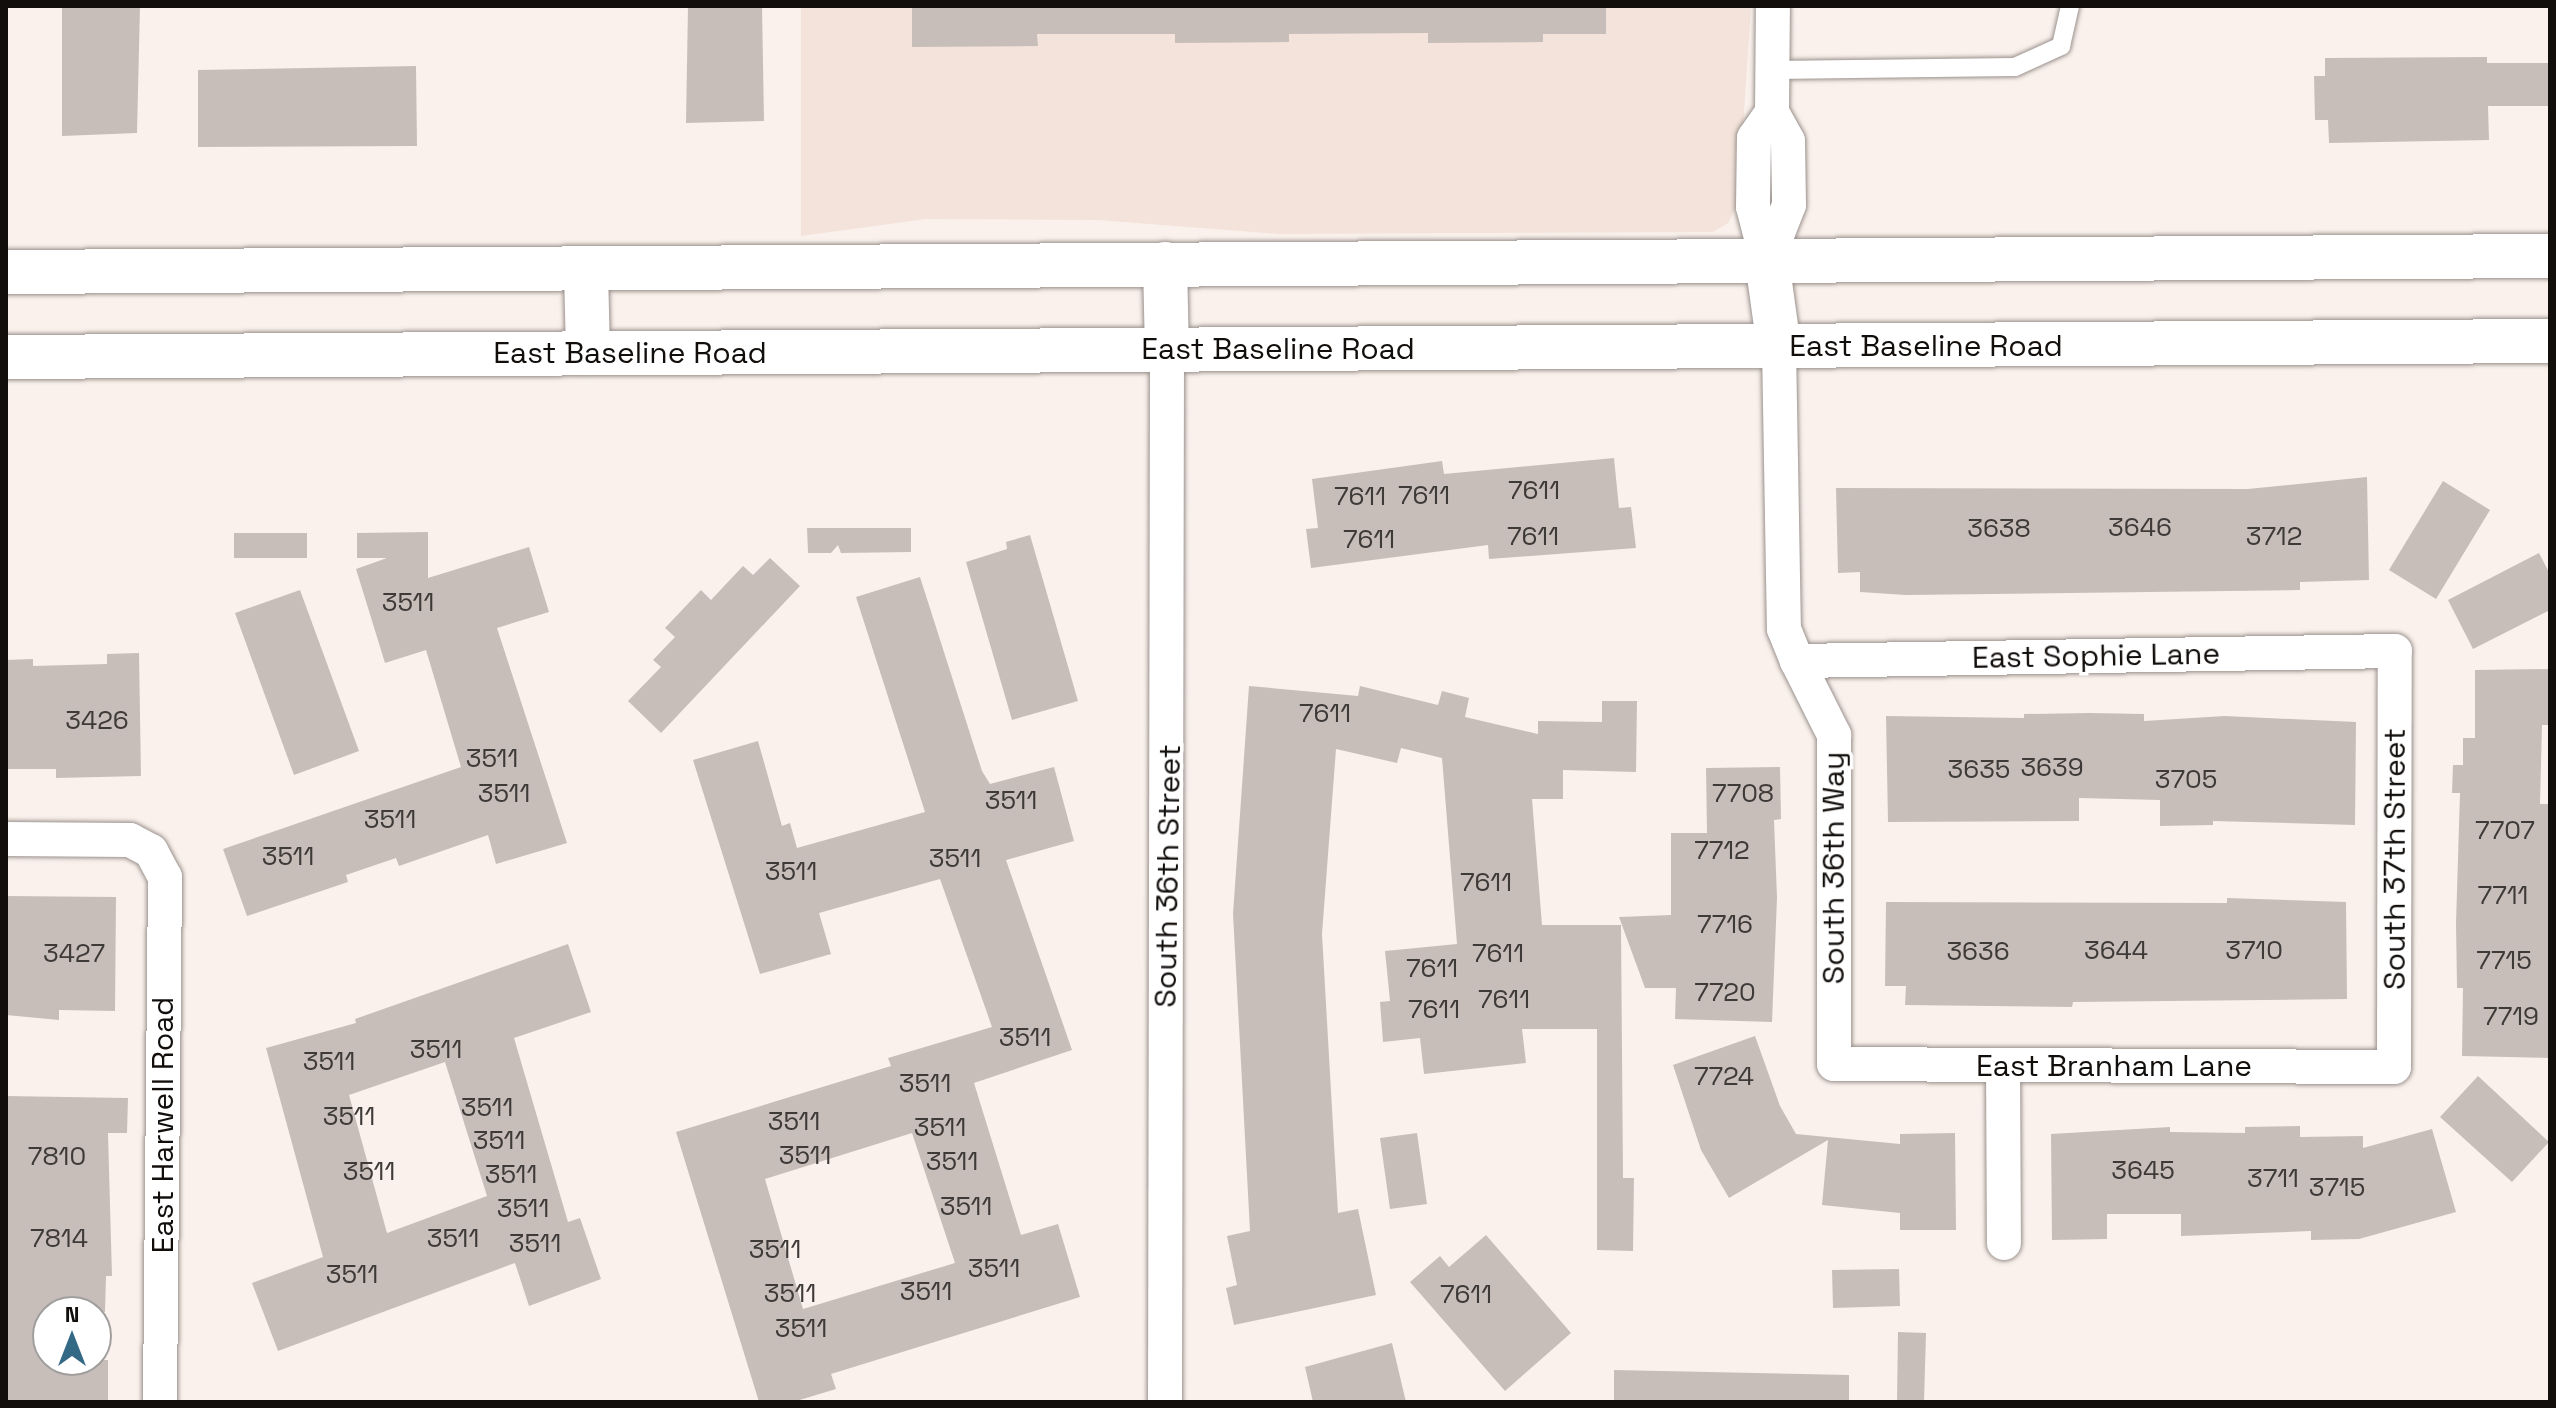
<!DOCTYPE html>
<html>
<head>
<meta charset="utf-8">
<style>
	body { margin:0 }
	#map { position:relative; width:2556px; height:1408px; overflow:hidden; background:#faf1ec; font-family:"Space Grotesk",sans-serif }
	div>[style] { position:absolute }
	.built>* { inset:0; background:#f3e3da }
	.building>* { inset:0; background:#c7beba }
	.roads { filter:drop-shadow(0 0 2px #9a918d) drop-shadow(0 0 2px #9a918d) }
	.lane>* { height:18px; margin:-9px; padding:0 9px; transform-origin:9px; border-radius:9px; background:#fff }
	.street>* { height:34px; margin:-17px; padding:0 17px; transform-origin:17px; border-radius:17px; background:#fff }
	.primary>* { height:44px; margin:-22px; padding:0 22px; transform-origin:22px; border-radius:22px; background:#fff }
	span { translate:-50% -50%; white-space:nowrap; text-align:center; line-height:1.15; -webkit-text-stroke:7px #fff; paint-order:stroke }
	.number-label { font-size:26px; color:#3e3a38 }
	.number-label span { -webkit-text-stroke-width:0 }
	.street-label { font-size:30px; color:#110e0c }
	.frame { position:absolute; inset:0; border:8px solid #110e0c; pointer-events:none }
	.north { position:absolute; left:32px; top:1296px; width:80px; height:80px; box-sizing:border-box; background:#fff; border:2px solid #a09f9e; border-radius:50%; rotate:0deg; font-size:22px; font-weight:700; line-height:32px; text-align:center; color:#110e0c }
	.north::after { content:''; display:block; margin:auto; width:28px; height:36px; background:#346985; clip-path:polygon(50% 0,100% 100%,50% 72%,0 100%) }
</style>
</head>
<body>
<div id="map">
	<div class="built">
		<i style="clip-path:polygon(801px 6px,1751px 6px,1738px 203px,1728px 223px,1713px 232px,1279px 234px,1097px 220px,926px 219px,801px 236px)"></i>
	</div>
	<div class="building">
		<i style="clip-path:polygon(62px 6px,140px 6px,137px 133px,62px 136px)"></i>
		<i style="clip-path:polygon(688px 6px,762px 6px,764px 121px,686px 123px)"></i>
		<i style="clip-path:polygon(912px 6px,1606px 6px,1606px 34px,1543px 34px,1543px 42px,1428px 43px,1428px 33px,1289px 34px,1289px 42px,1175px 43px,1175px 34px,1037px 34px,1038px 46px,912px 47px)"></i>
		<i style="clip-path:polygon(2487px 57px,2487px 63px,2550px 63px,2550px 106px,2488px 106px,2489px 140px,2329px 143px,2328px 120px,2315px 120px,2314px 76px,2325px 76px,2325px 58px)"></i>
		<i style="clip-path:polygon(416px 66px,417px 146px,198px 147px,198px 70px)"></i>
		<i style="clip-path:polygon(1614px 458px,1619px 508px,1631px 507px,1636px 548px,1489px 559px,1488px 545px,1311px 568px,1306px 529px,1318px 528px,1312px 479px,1442px 461px,1444px 474px)"></i>
		<i style="clip-path:polygon(2367px 477px,2369px 580px,2300px 582px,2300px 590px,1906px 595px,1860px 592px,1860px 572px,1838px 573px,1836px 488px,2248px 489px)"></i>
		<i style="clip-path:polygon(2443px 481px,2490px 510px,2436px 599px,2389px 570px)"></i>
		<i style="clip-path:polygon(807px 528px,911px 528px,911px 552px,841px 553px,838px 545px,831px 553px,808px 553px)"></i>
		<i style="clip-path:polygon(428px 532px,428px 578px,529px 547px,549px 612px,497px 628px,567px 843px,496px 864px,488px 835px,399px 866px,396px 858px,346px 875px,348px 882px,247px 916px,223px 849px,461px 767px,426px 650px,385px 663px,356px 569px,387px 558px,357px 558px,357px 533px)"></i>
		<i style="clip-path:polygon(234px 533px,307px 533px,307px 558px,234px 558px)"></i>
		<i style="clip-path:polygon(1030px 535px,1078px 701px,1012px 720px,966px 562px,1007px 549px,1006px 542px)"></i>
		<i style="clip-path:polygon(2539px 553px,2550px 574px,2550px 610px,2473px 649px,2448px 600px)"></i>
		<i style="clip-path:polygon(770px 558px,800px 586px,661px 733px,628px 701px,661px 667px,653px 660px,675px 637px,665px 628px,701px 590px,711px 600px,743px 566px,753px 575px)"></i>
		<i style="clip-path:polygon(evenodd,920px 577px,982px 771px,990px 784px,1054px 767px,1074px 841px,1006px 860px,1072px 1050px,974px 1083px,1021px 1235px,1058px 1224px,1080px 1297px,831px 1374px,836px 1389px,793px 1402px,759px 1402px,676px 1132px,891px 1066px,888px 1058px,992px 1027px,940px 879px,819px 913px,831px 954px,760px 974px,693px 760px,758px 741px,782px 826px,790px 823px,797px 848px,925px 812px,856px 597px,920px 577px,912px 1133px,955px 1263px,803px 1309px,765px 1179px,912px 1133px)"></i>
		<i style="clip-path:polygon(300px 590px,359px 751px,294px 775px,235px 613px)"></i>
		<i style="clip-path:polygon(139px 653px,141px 776px,56px 778px,56px 769px,6px 769px,6px 660px,33px 659px,33px 666px,107px 664px,107px 654px)"></i>
		<i style="clip-path:polygon(2550px 669px,2550px 725px,2542px 725px,2540px 804px,2550px 804px,2550px 1058px,2462px 1056px,2463px 988px,2457px 988px,2456px 923px,2460px 793px,2452px 793px,2453px 765px,2463px 765px,2463px 738px,2475px 738px,2475px 670px)"></i>
		<i style="clip-path:polygon(1249px 686px,1358px 696px,1360px 686px,1438px 705px,1442px 691px,1469px 698px,1465px 717px,1538px 734px,1538px 721px,1602px 722px,1602px 701px,1637px 701px,1636px 772px,1563px 770px,1563px 799px,1532px 799px,1542px 925px,1621px 925px,1623px 1178px,1634px 1178px,1633px 1251px,1597px 1250px,1597px 1029px,1522px 1029px,1526px 1063px,1424px 1074px,1420px 1038px,1383px 1042px,1380px 1002px,1390px 1001px,1385px 951px,1457px 944px,1442px 758px,1401px 748px,1397px 763px,1336px 749px,1322px 934px,1338px 1213px,1358px 1209px,1376px 1295px,1234px 1325px,1226px 1288px,1237px 1285px,1227px 1236px,1250px 1231px,1233px 914px)"></i>
		<i style="clip-path:polygon(2089px 713px,2144px 714px,2144px 721px,2225px 716px,2356px 722px,2355px 825px,2213px 821px,2213px 825px,2160px 826px,2160px 800px,2079px 798px,2079px 821px,1888px 822px,1886px 716px,2024px 718px,2024px 714px)"></i>
		<i style="clip-path:polygon(1780px 767px,1781px 819px,1774px 820px,1777px 898px,1772px 1022px,1675px 1019px,1676px 988px,1645px 988px,1619px 917px,1671px 915px,1671px 833px,1707px 833px,1706px 768px)"></i>
		<i style="clip-path:polygon(6px 896px,116px 897px,115px 1011px,59px 1010px,59px 1020px,6px 1015px)"></i>
		<i style="clip-path:polygon(2227px 898px,2346px 902px,2347px 999px,2073px 1002px,2072px 1007px,1905px 1005px,1906px 986px,1885px 986px,1886px 902px,2227px 903px)"></i>
		<i style="clip-path:polygon(evenodd,568px 944px,591px 1012px,514px 1038px,568px 1222px,580px 1218px,601px 1279px,529px 1306px,515px 1263px,278px 1351px,252px 1283px,323px 1257px,266px 1048px,356px 1023px,355px 1019px,568px 944px,445px 1062px,487px 1196px,387px 1233px,349px 1095px,445px 1062px)"></i>
		<i style="clip-path:polygon(1755px 1036px,1780px 1106px,1796px 1134px,1900px 1144px,1900px 1134px,1955px 1133px,1956px 1230px,1900px 1230px,1900px 1213px,1822px 1205px,1828px 1140px,1729px 1198px,1701px 1150px,1673px 1065px)"></i>
		<i style="clip-path:polygon(2478px 1076px,2549px 1142px,2512px 1182px,2440px 1117px)"></i>
		<i style="clip-path:polygon(6px 1096px,128px 1098px,127px 1133px,108px 1133px,112px 1276px,106px 1276px,105px 1312px,48px 1312px,48px 1360px,108px 1360px,108px 1402px,6px 1402px)"></i>
		<i style="clip-path:polygon(2300px 1126px,2300px 1137px,2363px 1136px,2363px 1148px,2432px 1129px,2456px 1212px,2359px 1239px,2311px 1240px,2311px 1231px,2181px 1236px,2181px 1214px,2107px 1214px,2107px 1239px,2052px 1240px,2051px 1134px,2170px 1127px,2170px 1132px,2245px 1133px,2245px 1127px)"></i>
		<i style="clip-path:polygon(1417px 1133px,1427px 1204px,1390px 1209px,1380px 1138px)"></i>
		<i style="clip-path:polygon(1486px 1235px,1571px 1333px,1505px 1391px,1410px 1282px,1440px 1256px,1449px 1267px)"></i>
		<i style="clip-path:polygon(1899px 1269px,1900px 1306px,1833px 1308px,1832px 1270px)"></i>
		<i style="clip-path:polygon(1898px 1332px,1926px 1333px,1924px 1402px,1897px 1402px)"></i>
		<i style="clip-path:polygon(1392px 1343px,1406px 1402px,1313px 1402px,1305px 1367px)"></i>
		<i style="clip-path:polygon(1614px 1370px,1849px 1375px,1849px 1402px,1614px 1402px)"></i>
	</div>
	<div class="roads">
		<div class="lane">
			<i style="left:1773px;top:70px;width:242px;rotate:-0.7deg"></i>
			<i style="left:2015px;top:67px;width:51px;rotate:-24.5deg"></i>
			<i style="left:2061px;top:46px;width:41px;rotate:-77.3deg"></i>
		</div>
		<div class="street">
			<i style="left:1767px;top:261px;width:60px;rotate:-68.6deg"></i>
			<i style="left:1789px;top:205px;width:64px;rotate:-90.9deg"></i>
			<i style="left:1788px;top:141px;width:33px;rotate:-119deg"></i>
			<i style="left:1772px;top:112px;width:106px;rotate:-89.5deg"></i>
			<i style="left:1767px;top:261px;width:56px;rotate:-104.5deg"></i>
			<i style="left:1753px;top:207px;width:69px;rotate:-89.2deg"></i>
			<i style="left:1754px;top:138px;width:32px;rotate:-55deg"></i>
			<i style="left:1779px;top:347px;width:282px;rotate:89deg"></i>
			<i style="left:1784px;top:629px;width:35px;rotate:68deg"></i>
			<i style="left:1797px;top:661px;width:83px;rotate:63.4deg"></i>
			<i style="left:1834px;top:735px;width:329px;rotate:90deg"></i>
			<i style="left:1834px;top:1064px;width:560px;rotate:0.31deg"></i>
			<i style="left:2394px;top:1067px;width:416px;rotate:-89.9deg"></i>
			<i style="left:2395px;top:651px;width:598px;rotate:179.04deg"></i>
			<i style="left:6px;top:839px;width:124px;rotate:0.5deg"></i>
			<i style="left:130px;top:840px;width:24px;rotate:28deg"></i>
			<i style="left:151px;top:851px;width:30px;rotate:62deg"></i>
			<i style="left:165px;top:877px;width:525px;rotate:90.55deg"></i>
			<i style="left:2003px;top:1065px;width:178px;rotate:89.7deg"></i>
			<i style="left:1165px;top:1402px;width:1053px;rotate:-89.89deg"></i>
		</div>
		<div class="primary">
			<i style="left:1767px;top:261px;width:87px;rotate:82.1deg"></i>
			<i style="left:1165px;top:264px;width:85px;rotate:88.7deg"></i>
			<i style="left:586px;top:271px;width:82px;rotate:88.6deg"></i>
			<i style="left:6px;top:272px;width:2544px;rotate:-0.36deg"></i>
			<i style="left:6px;top:357px;width:2544px;rotate:-0.36deg"></i>
		</div>
	</div>
	<div class="number-label">
		<span style="left:1534px;top:491px">7611</span>
		<span style="left:1424px;top:496px">7611</span>
		<span style="left:1360px;top:497px">7611</span>
		<span style="left:2140px;top:528px">3646</span>
		<span style="left:1999px;top:529px">3638</span>
		<span style="left:1533px;top:537px">7611</span>
		<span style="left:2274px;top:537px">3712</span>
		<span style="left:1369px;top:540px">7611</span>
		<span style="left:408px;top:603px">3511</span>
		<span style="left:1325px;top:714px">7611</span>
		<span style="left:97px;top:721px">3426</span>
		<span style="left:492px;top:759px">3511</span>
		<span style="left:2052px;top:768px">3639</span>
		<span style="left:1979px;top:770px">3635</span>
		<span style="left:2186px;top:780px">3705</span>
		<span style="left:504px;top:794px">3511</span>
		<span style="left:1743px;top:794px">7708</span>
		<span style="left:1011px;top:801px">3511</span>
		<span style="left:390px;top:820px">3511</span>
		<span style="left:2505px;top:831px">7707</span>
		<span style="left:1722px;top:851px">7712</span>
		<span style="left:288px;top:857px">3511</span>
		<span style="left:955px;top:859px">3511</span>
		<span style="left:791px;top:872px">3511</span>
		<span style="left:1486px;top:883px">7611</span>
		<span style="left:2503px;top:896px">7711</span>
		<span style="left:1725px;top:925px">7716</span>
		<span style="left:2116px;top:951px">3644</span>
		<span style="left:2254px;top:951px">3710</span>
		<span style="left:1978px;top:952px">3636</span>
		<span style="left:74px;top:954px">3427</span>
		<span style="left:1498px;top:954px">7611</span>
		<span style="left:2504px;top:961px">7715</span>
		<span style="left:1432px;top:969px">7611</span>
		<span style="left:1725px;top:993px">7720</span>
		<span style="left:1504px;top:1000px">7611</span>
		<span style="left:1434px;top:1010px">7611</span>
		<span style="left:2511px;top:1017px">7719</span>
		<span style="left:1025px;top:1038px">3511</span>
		<span style="left:436px;top:1050px">3511</span>
		<span style="left:329px;top:1062px">3511</span>
		<span style="left:1724px;top:1077px">7724</span>
		<span style="left:925px;top:1084px">3511</span>
		<span style="left:487px;top:1108px">3511</span>
		<span style="left:349px;top:1117px">3511</span>
		<span style="left:794px;top:1122px">3511</span>
		<span style="left:940px;top:1128px">3511</span>
		<span style="left:499px;top:1141px">3511</span>
		<span style="left:805px;top:1156px">3511</span>
		<span style="left:57px;top:1157px">7810</span>
		<span style="left:952px;top:1162px">3511</span>
		<span style="left:2143px;top:1171px">3645</span>
		<span style="left:369px;top:1172px">3511</span>
		<span style="left:511px;top:1175px">3511</span>
		<span style="left:2273px;top:1179px">3711</span>
		<span style="left:2337px;top:1188px">3715</span>
		<span style="left:966px;top:1207px">3511</span>
		<span style="left:523px;top:1209px">3511</span>
		<span style="left:59px;top:1239px">7814</span>
		<span style="left:453px;top:1239px">3511</span>
		<span style="left:535px;top:1244px">3511</span>
		<span style="left:775px;top:1250px">3511</span>
		<span style="left:994px;top:1269px">3511</span>
		<span style="left:352px;top:1275px">3511</span>
		<span style="left:926px;top:1292px">3511</span>
		<span style="left:790px;top:1294px">3511</span>
		<span style="left:1466px;top:1295px">7611</span>
		<span style="left:801px;top:1329px">3511</span>
	</div>
	<div class="street-label">
		<span style="left:1926px;top:346px">East Baseline Road</span>
		<span style="left:1278px;top:349px">East Baseline Road</span>
		<span style="left:630px;top:353px">East Baseline Road</span>
		<span style="left:2096px;top:656px;rotate:-1deg">East Sophie Lane</span>
		<span style="left:2395px;top:859px;rotate:-90deg">South 37th Street</span>
		<span style="left:1834px;top:868px;rotate:-90deg">South 36th Way</span>
		<span style="left:1168px;top:876px;rotate:-89deg">South 36th Street</span>
		<span style="left:2114px;top:1066px">East Branham Lane</span>
		<span style="left:163px;top:1125px;rotate:-90deg">East Harwell Road</span>
	</div>
	<div class="frame"></div>
	<div class="north">N</div>
</div>
</body>
</html>
